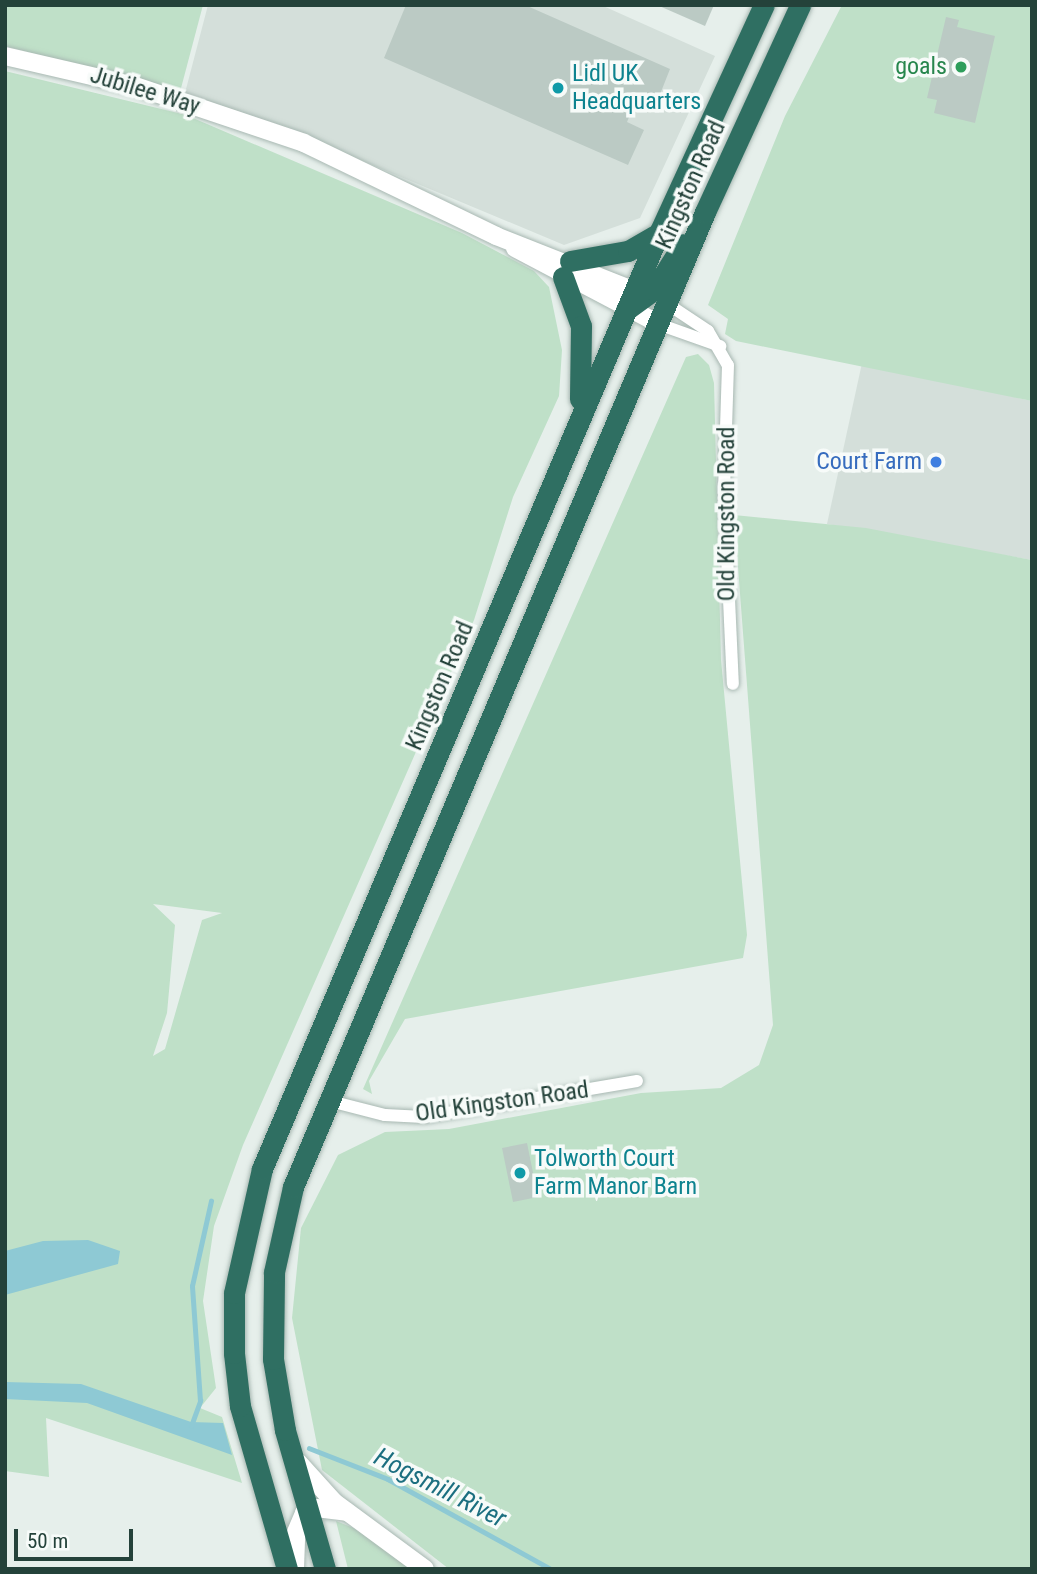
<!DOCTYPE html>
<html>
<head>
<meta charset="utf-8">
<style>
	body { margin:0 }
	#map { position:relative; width:1037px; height:1574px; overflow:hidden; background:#e6efeb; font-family:"Roboto Condensed",sans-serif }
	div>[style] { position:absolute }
	.built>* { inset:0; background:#d4dfda }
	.green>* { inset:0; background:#bfe0c8 }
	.water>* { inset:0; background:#8ec9d4 }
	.stream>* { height:4.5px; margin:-2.25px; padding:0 2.25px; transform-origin:2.25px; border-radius:2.25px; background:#8ec9d4 }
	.building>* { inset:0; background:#bbcac4 }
	.roads { filter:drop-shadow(0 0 2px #a8b8b2) drop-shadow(0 0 2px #a8b8b2) }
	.street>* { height:12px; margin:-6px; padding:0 6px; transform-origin:6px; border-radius:6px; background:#fff }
	.secondary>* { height:18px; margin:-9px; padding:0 9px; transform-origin:9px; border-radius:9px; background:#fff }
	.highway>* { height:21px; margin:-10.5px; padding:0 10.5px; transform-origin:10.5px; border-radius:10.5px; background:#2f6f62 }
	.dots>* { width:19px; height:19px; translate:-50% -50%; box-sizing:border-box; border:4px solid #f7fbf9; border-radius:50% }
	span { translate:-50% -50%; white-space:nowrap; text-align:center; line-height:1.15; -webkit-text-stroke:7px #f7fbf9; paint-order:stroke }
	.leisure-label { font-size:24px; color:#27864d }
	.right { translate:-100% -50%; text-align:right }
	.culture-label { font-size:24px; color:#0d838f }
	.left { translate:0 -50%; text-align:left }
	.street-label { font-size:24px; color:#24423a }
	.shop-label { font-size:24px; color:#366cbe }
	.water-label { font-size:26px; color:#1c6f80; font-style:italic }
	.frame { position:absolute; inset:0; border:7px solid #24423a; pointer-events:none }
	.scale { position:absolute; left:14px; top:1529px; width:119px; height:32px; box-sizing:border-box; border:4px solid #24423a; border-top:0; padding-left:9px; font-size:21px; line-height:24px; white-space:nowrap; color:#24423a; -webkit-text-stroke:5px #f7fbf9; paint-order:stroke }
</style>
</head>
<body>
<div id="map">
	<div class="built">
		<i style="clip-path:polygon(208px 5px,601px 5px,715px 56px,640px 218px,564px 245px,291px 131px,185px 93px)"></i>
		<i style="clip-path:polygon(862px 363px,1032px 401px,1032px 560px,827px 524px)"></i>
	</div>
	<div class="green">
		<i style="clip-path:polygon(5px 5px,203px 5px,180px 92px,5px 46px)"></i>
		<i style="clip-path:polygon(842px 5px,1032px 5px,1032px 401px,736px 341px,725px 334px,728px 319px,708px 305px,785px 116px)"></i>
		<i style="clip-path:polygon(evenodd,5px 71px,186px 115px,462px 233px,534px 271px,549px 287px,562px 350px,559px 396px,513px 497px,474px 620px,243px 1145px,214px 1226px,203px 1301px,216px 1388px,200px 1408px,222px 1417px,242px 1483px,46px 1418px,49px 1477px,5px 1471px,5px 71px,153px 904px,222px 913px,202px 920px,165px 1049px,153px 1056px,167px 1013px,175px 925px,153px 904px)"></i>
		<i style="clip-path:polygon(698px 354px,709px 365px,714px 383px,721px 660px,747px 935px,743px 958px,405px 1019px,369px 1081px,372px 1094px,363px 1089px,686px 357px)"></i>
		<i style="clip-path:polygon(734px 515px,866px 528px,1032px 560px,1032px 1569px,449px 1569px,322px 1470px,292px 1318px,301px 1228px,338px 1155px,385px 1132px,449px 1129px,641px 1093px,721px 1088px,759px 1065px,773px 1025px)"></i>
		<i style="clip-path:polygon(336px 1521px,361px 1531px,410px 1569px,348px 1569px)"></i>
	</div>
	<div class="water">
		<i style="clip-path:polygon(88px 1240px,120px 1251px,118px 1264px,5px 1295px,5px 1251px,43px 1241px)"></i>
		<i style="clip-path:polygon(5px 1382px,81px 1384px,191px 1422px,223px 1423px,232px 1455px,87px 1403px,5px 1399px)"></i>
	</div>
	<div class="stream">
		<i style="left:191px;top:1426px;width:27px;rotate:-70deg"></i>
		<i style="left:200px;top:1401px;width:115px;rotate:-94deg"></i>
		<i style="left:192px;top:1286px;width:87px;rotate:-77.4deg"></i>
		<i style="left:309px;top:1448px;width:85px;rotate:21.4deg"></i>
		<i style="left:388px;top:1479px;width:186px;rotate:28.9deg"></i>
	</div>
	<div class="building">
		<i style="clip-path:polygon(406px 5px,525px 5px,670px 69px,655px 107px,636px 100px,627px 122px,644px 130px,628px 165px,384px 58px)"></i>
		<i style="clip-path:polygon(657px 5px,714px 5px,705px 26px)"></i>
		<i style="clip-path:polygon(946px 17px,959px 20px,957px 27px,995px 36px,975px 123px,934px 113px,937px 100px,927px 98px)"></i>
		<i style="clip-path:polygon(527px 1143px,538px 1197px,513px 1202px,502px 1148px)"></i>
	</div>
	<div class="roads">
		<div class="street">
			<i style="left:669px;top:305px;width:47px;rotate:33.7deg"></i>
			<i style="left:708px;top:331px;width:39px;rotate:60deg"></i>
			<i style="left:728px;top:365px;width:124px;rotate:91.8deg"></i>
			<i style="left:724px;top:489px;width:195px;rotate:87.4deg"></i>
			<i style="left:661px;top:325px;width:63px;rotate:19.6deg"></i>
			<i style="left:326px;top:1100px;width:61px;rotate:14.3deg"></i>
			<i style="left:385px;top:1115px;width:39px;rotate:3deg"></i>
			<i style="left:424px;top:1117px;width:216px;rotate:-9.6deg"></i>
		</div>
		<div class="secondary">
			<i style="left:5px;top:56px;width:133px;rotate:13deg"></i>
			<i style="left:135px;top:86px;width:178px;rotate:18.6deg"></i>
			<i style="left:304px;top:143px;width:213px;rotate:25.8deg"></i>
			<i style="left:496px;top:236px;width:160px;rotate:21.6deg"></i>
			<i style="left:515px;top:248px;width:165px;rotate:27.8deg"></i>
			<i style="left:298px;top:1462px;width:54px;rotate:48deg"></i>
			<i style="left:334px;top:1502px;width:113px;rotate:36.4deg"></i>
			<i style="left:295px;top:1569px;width:37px;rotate:-88deg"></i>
			<i style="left:296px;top:1532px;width:21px;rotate:-67deg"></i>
			<i style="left:304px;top:1513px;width:13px;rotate:-23deg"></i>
			<i style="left:316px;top:1508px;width:31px;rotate:7deg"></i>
		</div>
		<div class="highway">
			<i style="left:570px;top:261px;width:59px;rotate:-9.8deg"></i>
			<i style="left:628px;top:251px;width:36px;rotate:-30deg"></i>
			<i style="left:563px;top:277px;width:52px;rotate:69.8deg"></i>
			<i style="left:581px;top:326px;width:73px;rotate:90.8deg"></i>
			<i style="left:626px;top:310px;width:34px;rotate:-36deg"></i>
			<i style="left:654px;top:290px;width:54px;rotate:-57.8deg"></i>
			<i style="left:287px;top:1569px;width:170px;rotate:-106.1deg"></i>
			<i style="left:240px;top:1406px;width:53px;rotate:-96.5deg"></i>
			<i style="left:234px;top:1353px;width:60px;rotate:-90deg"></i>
			<i style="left:234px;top:1293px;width:127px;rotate:-77.3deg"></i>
			<i style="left:262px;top:1169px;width:1017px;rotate:-67.02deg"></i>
			<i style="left:659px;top:233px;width:251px;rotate:-65.3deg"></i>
			<i style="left:325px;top:1569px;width:145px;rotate:-106.1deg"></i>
			<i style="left:285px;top:1430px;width:72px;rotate:-99.6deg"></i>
			<i style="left:273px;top:1359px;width:87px;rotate:-89.3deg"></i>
			<i style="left:274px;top:1272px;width:87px;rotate:-77.4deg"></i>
			<i style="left:293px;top:1187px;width:1058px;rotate:-67.09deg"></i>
			<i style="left:705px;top:212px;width:228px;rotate:-65.3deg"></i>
		</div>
	</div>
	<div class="dots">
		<i style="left:961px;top:67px;background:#2e9e5b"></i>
		<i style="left:558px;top:88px;background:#0f9aa8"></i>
		<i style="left:936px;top:462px;background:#3f7fe0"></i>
		<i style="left:520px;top:1173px;background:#0f9aa8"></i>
	</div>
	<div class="leisure-label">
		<span class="right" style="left:947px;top:67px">goals</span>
	</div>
	<div class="culture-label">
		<span class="left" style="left:572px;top:88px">Lidl UK<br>Headquarters</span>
		<span class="left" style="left:534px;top:1173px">Tolworth Court<br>Farm Manor Barn</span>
	</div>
	<div class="street-label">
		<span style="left:145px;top:91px;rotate:17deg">Jubilee Way</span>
		<span style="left:691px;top:185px;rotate:-66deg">Kingston Road</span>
		<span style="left:727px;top:514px;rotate:-90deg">Old Kingston Road</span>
		<span style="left:440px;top:686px;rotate:-67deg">Kingston Road</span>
		<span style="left:502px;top:1102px;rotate:-8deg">Old Kingston Road</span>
	</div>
	<div class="shop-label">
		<span class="right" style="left:922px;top:462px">Court Farm</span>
	</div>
	<div class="water-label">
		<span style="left:440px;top:1488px;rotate:27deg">Hogsmill River</span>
	</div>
	<div class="frame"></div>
	<div class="scale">50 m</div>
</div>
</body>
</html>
